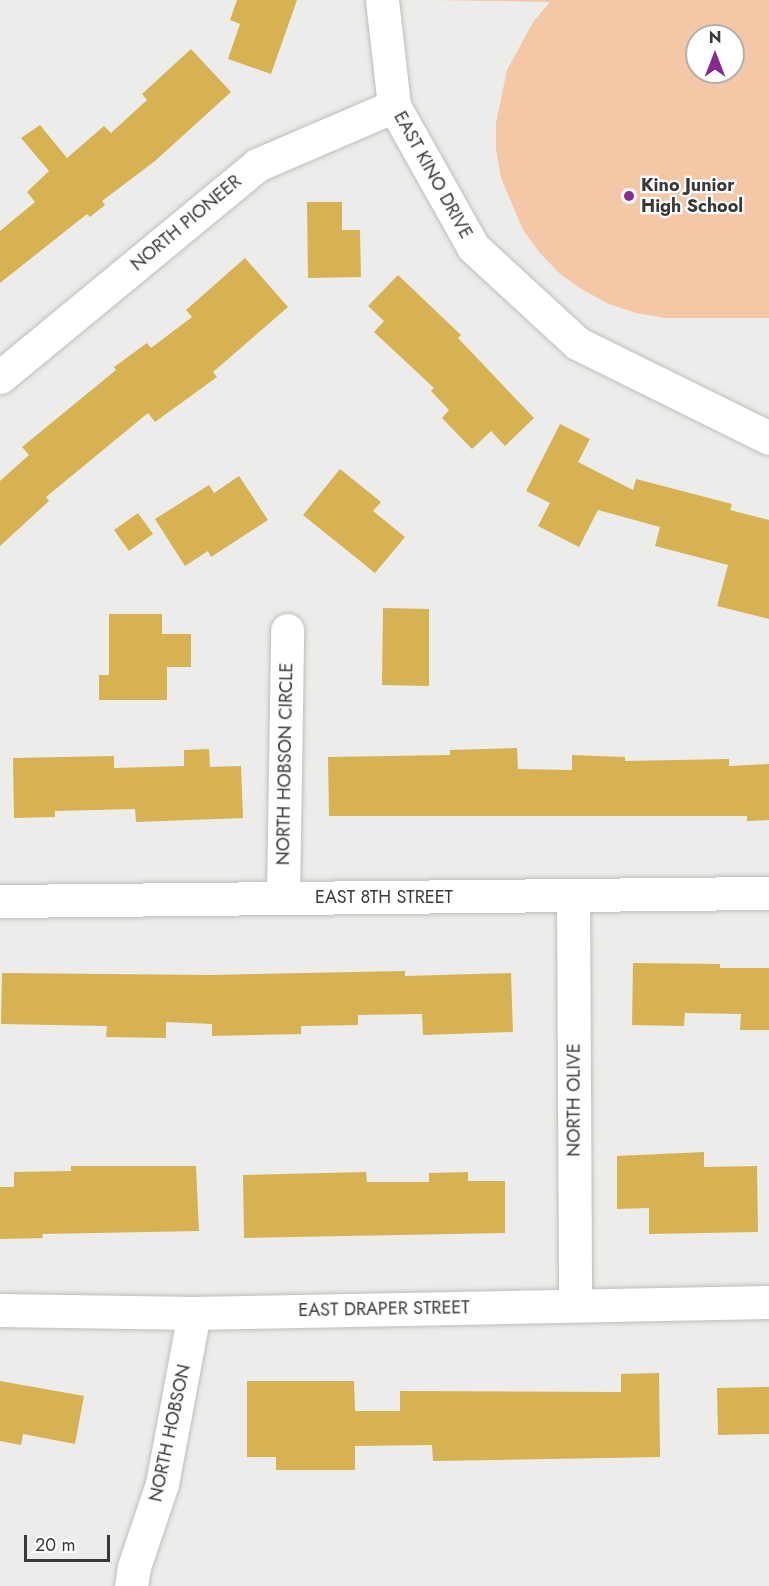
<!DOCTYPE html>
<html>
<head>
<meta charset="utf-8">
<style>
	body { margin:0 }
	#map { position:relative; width:769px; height:1586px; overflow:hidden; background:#ecedea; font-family:Jost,sans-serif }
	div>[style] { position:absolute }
	.green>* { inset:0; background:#f4c7a7 }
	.building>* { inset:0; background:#d6b252 }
	.roads { filter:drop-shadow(0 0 2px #bdbeba) drop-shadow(0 0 2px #bdbeba) }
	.minor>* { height:33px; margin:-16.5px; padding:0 16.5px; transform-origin:16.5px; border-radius:16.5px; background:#fff }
	.dots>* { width:16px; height:16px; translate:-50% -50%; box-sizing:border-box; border:3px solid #fff; border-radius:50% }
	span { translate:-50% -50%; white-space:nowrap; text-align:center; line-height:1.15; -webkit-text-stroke:4.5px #fff; paint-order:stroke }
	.street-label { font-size:18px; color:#393a38 }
	.poi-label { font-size:18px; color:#393a38; font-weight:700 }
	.left { translate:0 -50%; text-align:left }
	.north { position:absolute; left:685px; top:24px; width:60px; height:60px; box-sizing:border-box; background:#fff; border:2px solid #b0b0af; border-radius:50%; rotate:0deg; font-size:16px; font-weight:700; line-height:24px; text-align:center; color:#393a38 }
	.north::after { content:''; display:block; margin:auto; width:21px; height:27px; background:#882892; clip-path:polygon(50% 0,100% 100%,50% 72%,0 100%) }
	.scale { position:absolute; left:24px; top:1535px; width:86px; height:27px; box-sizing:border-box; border:3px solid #393a38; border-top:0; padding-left:8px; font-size:18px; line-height:21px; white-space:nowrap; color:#393a38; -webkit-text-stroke:4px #fff; paint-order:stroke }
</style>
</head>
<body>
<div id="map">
	<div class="green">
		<i style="clip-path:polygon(evenodd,431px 0,769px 0,769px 318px,665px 318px,636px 313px,609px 304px,583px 290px,560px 274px,540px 253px,523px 230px,501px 178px,496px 149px,496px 123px,507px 70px,533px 22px,550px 2px,431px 0,697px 36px,733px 36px,733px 72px,697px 72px,697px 36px)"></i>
	</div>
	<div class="building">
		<i style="clip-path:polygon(237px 0,297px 0,271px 74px,228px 59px,240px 24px,230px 20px)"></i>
		<i style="clip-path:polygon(191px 49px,231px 92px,155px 161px,102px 201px,105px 205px,90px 217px,87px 214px,0 283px,0 231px,35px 202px,27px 192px,49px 171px,21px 138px,40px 125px,67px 158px,104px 126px,111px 133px,147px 100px,142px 94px)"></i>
		<i style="clip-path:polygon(307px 202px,342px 202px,342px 230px,360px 230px,361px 277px,308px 278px)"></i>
		<i style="clip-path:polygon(245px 258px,288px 307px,213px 372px,217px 377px,155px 422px,148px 413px,46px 497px,49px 501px,0 546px,0 481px,29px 455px,22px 447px,116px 370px,114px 367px,147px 343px,151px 348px,192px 317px,186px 310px)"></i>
		<i style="clip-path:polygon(398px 275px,461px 335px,458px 338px,534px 418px,505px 446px,491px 431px,472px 449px,442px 418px,449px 410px,431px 391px,434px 388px,374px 332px,384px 321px,368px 306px)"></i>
		<i style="clip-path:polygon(560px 424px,590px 439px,578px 462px,633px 490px,636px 479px,732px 504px,730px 510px,769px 520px,769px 619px,717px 606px,728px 565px,655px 546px,660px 527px,598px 510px,579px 547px,538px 526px,550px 503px,526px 491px)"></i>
		<i style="clip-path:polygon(340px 469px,381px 502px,373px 511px,405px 537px,375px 573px,303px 515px)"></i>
		<i style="clip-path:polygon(239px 476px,268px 520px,211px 557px,208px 551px,185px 566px,155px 519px,209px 485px,214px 493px)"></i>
		<i style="clip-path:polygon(138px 513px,153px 534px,129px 551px,114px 530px)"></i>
		<i style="clip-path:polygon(383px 608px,429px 609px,429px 686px,382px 685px)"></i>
		<i style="clip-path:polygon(109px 614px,162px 614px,162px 634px,191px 634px,191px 667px,167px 667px,167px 700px,99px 700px,99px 675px,109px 675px)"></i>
		<i style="clip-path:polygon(517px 748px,518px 769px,572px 770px,572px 755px,625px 757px,625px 761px,729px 759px,729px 766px,769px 764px,769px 820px,747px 821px,747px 816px,329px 816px,328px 757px,450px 755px,450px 750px)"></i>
		<i style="clip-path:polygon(209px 749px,210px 767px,241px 766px,243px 818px,136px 822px,135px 809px,55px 811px,55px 817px,14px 818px,13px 758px,114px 756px,114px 768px,184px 766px,184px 750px)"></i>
		<i style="clip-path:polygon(633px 963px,720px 964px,720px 968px,769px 968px,769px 1030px,740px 1030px,741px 1014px,685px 1013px,684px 1026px,632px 1025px)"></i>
		<i style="clip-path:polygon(405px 971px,405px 976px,511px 973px,513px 1032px,423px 1035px,422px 1014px,358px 1015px,358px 1025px,301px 1026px,301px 1034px,212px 1036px,212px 1024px,166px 1022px,166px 1038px,106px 1037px,107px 1026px,1px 1024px,2px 973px,211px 975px)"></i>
		<i style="clip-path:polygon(704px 1152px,704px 1167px,757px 1166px,758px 1232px,649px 1234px,649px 1208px,617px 1209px,617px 1156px)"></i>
		<i style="clip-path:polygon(71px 1166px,196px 1166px,199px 1231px,42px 1234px,43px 1238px,0 1239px,0 1187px,14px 1187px,14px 1172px,71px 1171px)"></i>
		<i style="clip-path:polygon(366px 1172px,367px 1182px,429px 1182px,429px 1173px,468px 1172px,468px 1181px,505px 1181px,505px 1233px,244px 1238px,243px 1175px)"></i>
		<i style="clip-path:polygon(659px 1373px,660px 1457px,433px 1461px,432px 1445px,355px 1446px,355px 1470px,276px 1470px,276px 1457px,247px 1457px,247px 1381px,354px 1381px,355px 1411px,400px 1411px,400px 1391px,621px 1392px,621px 1374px)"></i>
		<i style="clip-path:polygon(0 1381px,84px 1396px,75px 1444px,23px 1434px,21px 1445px,0 1441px)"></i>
		<i style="clip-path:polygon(769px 1387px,769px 1434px,718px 1435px,717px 1388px)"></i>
	</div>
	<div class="roads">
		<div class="minor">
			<i style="left:382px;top:0;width:107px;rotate:83.5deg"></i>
			<i style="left:394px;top:106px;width:162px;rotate:60.7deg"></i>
			<i style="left:473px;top:247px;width:142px;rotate:42.7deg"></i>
			<i style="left:577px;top:343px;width:214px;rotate:26.3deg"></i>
			<i style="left:0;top:377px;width:333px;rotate:-39.5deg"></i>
			<i style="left:257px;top:165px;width:149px;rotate:-23.3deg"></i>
			<i style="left:573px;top:895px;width:409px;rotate:89.7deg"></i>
			<i style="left:283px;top:898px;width:268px;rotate:-89.1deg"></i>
			<i style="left:0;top:901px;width:769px;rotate:-0.6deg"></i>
			<i style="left:0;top:1310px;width:194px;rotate:0.9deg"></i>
			<i style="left:194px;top:1313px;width:575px;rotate:-1.1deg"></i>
			<i style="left:131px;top:1586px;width:19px;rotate:-81deg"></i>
			<i style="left:134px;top:1567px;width:88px;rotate:-71.4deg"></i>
			<i style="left:162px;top:1484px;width:174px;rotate:-79.4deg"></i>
		</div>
	</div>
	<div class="dots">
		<i style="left:629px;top:196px;background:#882892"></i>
	</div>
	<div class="street-label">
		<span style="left:433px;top:175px;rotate:61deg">EAST KINO DRIVE</span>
		<span style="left:186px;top:223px;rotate:-40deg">NORTH PIONEER</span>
		<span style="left:285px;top:764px;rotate:-89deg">NORTH HOBSON CIRCLE</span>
		<span style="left:384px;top:897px">EAST 8TH STREET</span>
		<span style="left:574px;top:1100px;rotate:-90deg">NORTH OLIVE</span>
		<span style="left:384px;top:1309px;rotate:-1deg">EAST DRAPER STREET</span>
		<span style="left:170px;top:1433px;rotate:-78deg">NORTH HOBSON</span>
	</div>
	<div class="poi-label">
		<span class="left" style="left:641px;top:196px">Kino Junior<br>High School</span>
	</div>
	<div class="north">N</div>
	<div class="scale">20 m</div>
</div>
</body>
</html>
